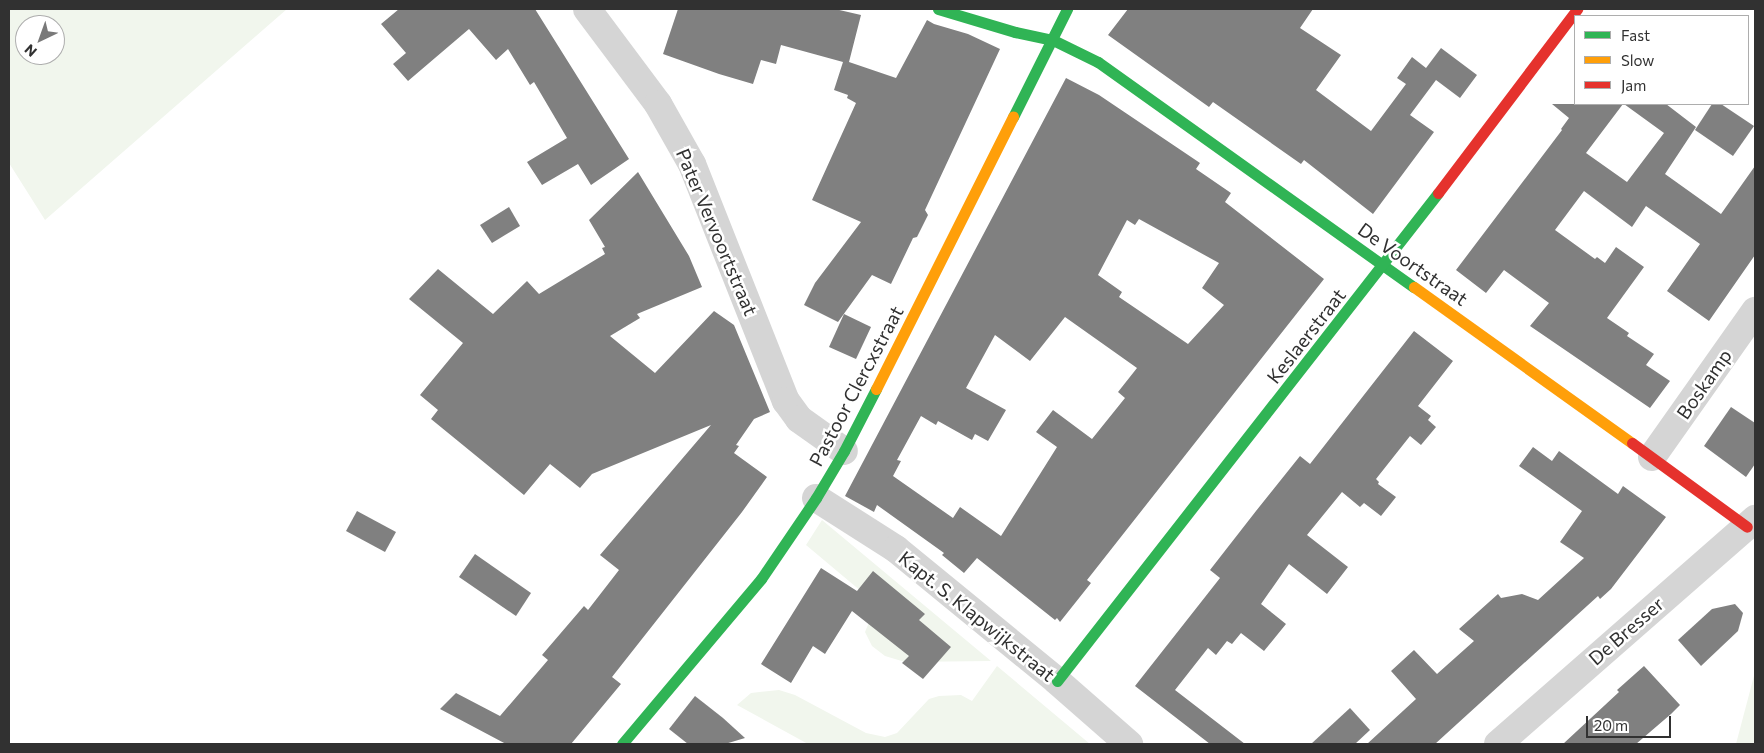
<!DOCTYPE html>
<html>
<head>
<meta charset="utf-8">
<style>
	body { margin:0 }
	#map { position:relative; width:1764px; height:753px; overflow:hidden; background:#fff; font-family:Commissioner,sans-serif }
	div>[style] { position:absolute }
	.green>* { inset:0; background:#f1f6ed }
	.building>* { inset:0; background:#808080 }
	.street>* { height:28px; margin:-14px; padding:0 14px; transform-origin:14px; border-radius:14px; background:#d5d5d5 }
	.fast>* { height:11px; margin:-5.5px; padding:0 5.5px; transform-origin:5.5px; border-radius:5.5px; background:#30b455 }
	.slow>* { height:11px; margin:-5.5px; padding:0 5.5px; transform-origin:5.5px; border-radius:5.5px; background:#ff9f0a }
	.jam>* { height:11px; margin:-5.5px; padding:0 5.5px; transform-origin:5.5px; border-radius:5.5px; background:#e5322d }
	span { translate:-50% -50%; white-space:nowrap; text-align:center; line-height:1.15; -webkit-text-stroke:5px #fff; paint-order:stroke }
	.street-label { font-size:19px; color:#313131 }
	.frame { position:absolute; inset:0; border:10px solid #313131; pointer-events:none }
	.legend { position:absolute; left:1574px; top:15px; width:175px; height:90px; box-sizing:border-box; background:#fff; border:1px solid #adadad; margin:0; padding:6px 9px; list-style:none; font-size:15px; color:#313131 }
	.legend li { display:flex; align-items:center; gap:10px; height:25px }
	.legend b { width:25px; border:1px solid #adadad }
	.north { position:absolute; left:15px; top:15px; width:50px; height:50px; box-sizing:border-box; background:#fff; border:1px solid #adadad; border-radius:50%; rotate:222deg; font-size:14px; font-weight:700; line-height:20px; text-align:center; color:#313131 }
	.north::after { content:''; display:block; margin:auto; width:18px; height:22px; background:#797979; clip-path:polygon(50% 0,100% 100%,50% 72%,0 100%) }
	.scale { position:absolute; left:1586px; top:716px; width:85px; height:22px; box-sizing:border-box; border:2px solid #313131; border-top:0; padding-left:6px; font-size:15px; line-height:18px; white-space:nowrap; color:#313131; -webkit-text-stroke:4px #fff; paint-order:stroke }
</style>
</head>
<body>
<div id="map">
	<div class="green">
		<i style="clip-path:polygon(evenodd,9px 9px,287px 9px,45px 220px,9px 163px,9px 9px,25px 25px,55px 25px,55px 55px,25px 55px,25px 25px)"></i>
		<i style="clip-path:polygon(822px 520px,991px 661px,905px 662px,885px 656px,872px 646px,865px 632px,870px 620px,862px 592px,806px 545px)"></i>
		<i style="clip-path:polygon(997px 666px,1090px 744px,808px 744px,737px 705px,751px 693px,779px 690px,795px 695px,866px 733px,885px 737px,897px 733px,929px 699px,939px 696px,961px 695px,972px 701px)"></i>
		<i style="clip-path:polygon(1755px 672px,1755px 744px,1736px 744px)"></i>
	</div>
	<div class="building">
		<i style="clip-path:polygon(399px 9px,535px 9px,629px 159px,591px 185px,578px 164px,542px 185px,527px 162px,567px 138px,534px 82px,530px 85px,508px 49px,496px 60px,469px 29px,408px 81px,393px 64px,406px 53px,381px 24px)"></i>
		<i style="clip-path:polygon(678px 9px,835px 9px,861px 15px,849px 62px,896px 78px,927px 20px,934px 24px,968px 34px,1000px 49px,925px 210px,928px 215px,917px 237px,913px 238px,891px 284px,872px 275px,838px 322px,804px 305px,815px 283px,861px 222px,812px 200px,856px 103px,847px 98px,848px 95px,834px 90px,843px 62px,781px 45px,776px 64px,761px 60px,753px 84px,719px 74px,663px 54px)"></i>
		<i style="clip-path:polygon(1128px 9px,1313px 9px,1300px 28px,1341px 55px,1316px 90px,1371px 131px,1406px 84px,1397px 78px,1412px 57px,1426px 68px,1441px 48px,1477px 75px,1460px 98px,1436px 80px,1410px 115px,1434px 132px,1373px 214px,1304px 160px,1301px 164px,1213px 102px,1209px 107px,1108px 35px)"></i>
		<i style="clip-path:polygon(evenodd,1066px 78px,1099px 95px,1200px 163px,1196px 169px,1231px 193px,1225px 202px,1324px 279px,1087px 580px,1091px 583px,1060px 622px,1057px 618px,1055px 620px,977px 558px,964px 573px,942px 555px,944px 553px,877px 505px,874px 512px,845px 496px,1066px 78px,1139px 219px,1219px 263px,1202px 288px,1224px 305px,1188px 344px,1119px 297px,1122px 292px,1098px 275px,1127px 220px,1135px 225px,1139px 219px,1066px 78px,1065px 317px,1137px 368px,1118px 392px,1125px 398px,1092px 439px,1053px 410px,1036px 432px,1057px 447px,1001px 536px,960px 507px,953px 518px,893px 476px,901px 461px,897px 460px,921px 416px,936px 425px,938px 421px,972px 440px,975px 434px,988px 441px,1006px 410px,966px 388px,995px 335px,1030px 361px,1065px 317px)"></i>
		<i style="clip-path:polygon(1552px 104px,1623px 104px,1586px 153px,1627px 182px,1664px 133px,1624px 104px,1666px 104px,1696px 127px,1665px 174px,1721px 214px,1755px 166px,1755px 255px,1709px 321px,1667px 291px,1700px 244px,1646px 206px,1632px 227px,1584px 191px,1555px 230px,1595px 259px,1597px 257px,1605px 263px,1616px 247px,1644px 267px,1607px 318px,1629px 333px,1627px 336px,1654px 354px,1646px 365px,1670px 381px,1650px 408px,1530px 326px,1549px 303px,1504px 270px,1486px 293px,1456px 270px,1562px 130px,1561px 129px,1569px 118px)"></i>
		<i style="clip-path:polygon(1712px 104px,1721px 104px,1754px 126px,1733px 156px,1695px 130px)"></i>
		<i style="clip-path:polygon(638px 172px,689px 256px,702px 287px,637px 314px,640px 318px,610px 336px,655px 373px,714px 311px,734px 325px,770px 412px,754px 419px,736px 445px,739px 446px,734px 453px,767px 477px,742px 512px,612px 677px,621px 684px,571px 744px,506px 744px,440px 709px,456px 693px,500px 716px,548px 660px,542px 655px,584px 606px,588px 610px,619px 570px,600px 555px,711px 425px,592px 474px,580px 488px,550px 464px,524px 495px,431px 419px,438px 410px,420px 395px,463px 343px,409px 299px,438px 269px,493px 314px,527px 281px,539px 294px,605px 254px,602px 248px,605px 247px,589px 220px)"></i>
		<i style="clip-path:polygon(509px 207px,520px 226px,492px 243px,480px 225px)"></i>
		<i style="clip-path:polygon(844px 314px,871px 327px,856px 359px,829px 347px)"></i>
		<i style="clip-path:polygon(1414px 331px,1453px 361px,1418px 406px,1431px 416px,1428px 420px,1436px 427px,1421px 445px,1410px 436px,1376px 479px,1379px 482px,1378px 484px,1396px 497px,1381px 516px,1364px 503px,1360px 507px,1342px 492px,1307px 535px,1348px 567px,1327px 594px,1289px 564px,1261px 604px,1286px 624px,1264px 651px,1241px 633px,1232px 644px,1227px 641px,1216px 655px,1208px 648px,1175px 690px,1245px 744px,1210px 744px,1135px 686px,1220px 578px,1210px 570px,1256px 511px,1300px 456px,1310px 464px)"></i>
		<i style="clip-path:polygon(1731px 407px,1755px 423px,1755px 464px,1746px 477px,1704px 446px)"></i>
		<i style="clip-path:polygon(1533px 447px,1552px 461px,1559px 451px,1618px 494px,1623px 486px,1666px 517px,1611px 589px,1600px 599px,1598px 596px,1435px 744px,1367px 744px,1416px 699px,1391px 671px,1414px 650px,1437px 674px,1474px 641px,1459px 629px,1498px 594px,1501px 598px,1522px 594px,1538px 600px,1584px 558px,1560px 542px,1582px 511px,1519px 466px)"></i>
		<i style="clip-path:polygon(357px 511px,396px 532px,385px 552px,346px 531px)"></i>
		<i style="clip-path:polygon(475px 554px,531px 593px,516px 616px,459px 577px)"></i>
		<i style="clip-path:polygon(821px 568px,857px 591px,873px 571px,925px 614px,919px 620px,951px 647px,923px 679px,902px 663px,909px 656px,852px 611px,825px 654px,813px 646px,791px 683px,761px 664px)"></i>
		<i style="clip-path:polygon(1735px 604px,1743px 613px,1738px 631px,1701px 666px,1678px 640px,1712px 609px)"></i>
		<i style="clip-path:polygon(1644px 666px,1680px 705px,1671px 714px,1636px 744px,1563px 744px,1619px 692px,1617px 690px)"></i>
		<i style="clip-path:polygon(695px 696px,723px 718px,745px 738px,725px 744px,688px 744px,669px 729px)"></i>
		<i style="clip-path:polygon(1350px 708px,1370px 730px,1355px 744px,1311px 744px)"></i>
	</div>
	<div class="street">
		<i style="left:587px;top:9px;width:119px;rotate:53.2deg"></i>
		<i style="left:658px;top:104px;width:69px;rotate:60.5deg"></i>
		<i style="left:692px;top:164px;width:255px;rotate:68.4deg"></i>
		<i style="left:786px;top:401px;width:22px;rotate:54deg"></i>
		<i style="left:799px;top:419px;width:55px;rotate:35.4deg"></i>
		<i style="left:1652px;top:457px;width:179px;rotate:-54.8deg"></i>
		<i style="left:816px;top:498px;width:95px;rotate:32.5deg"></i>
		<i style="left:896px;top:549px;width:208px;rotate:39.3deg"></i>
		<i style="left:1057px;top:681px;width:96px;rotate:41.2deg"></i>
		<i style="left:1498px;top:744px;width:342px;rotate:-41.2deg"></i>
	</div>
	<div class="fast">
		<i style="left:938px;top:9px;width:80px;rotate:16.6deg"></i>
		<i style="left:1015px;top:32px;width:39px;rotate:12deg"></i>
		<i style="left:1053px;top:40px;width:50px;rotate:26.1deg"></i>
		<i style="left:1098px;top:62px;width:388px;rotate:35.5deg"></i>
		<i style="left:1013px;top:117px;width:121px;rotate:-63.4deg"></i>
		<i style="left:1057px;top:681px;width:619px;rotate:-52.02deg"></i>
		<i style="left:622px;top:744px;width:216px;rotate:-49.9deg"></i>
		<i style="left:761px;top:579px;width:98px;rotate:-55.8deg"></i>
		<i style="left:816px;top:498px;width:55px;rotate:-59.2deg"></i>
		<i style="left:844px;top:451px;width:70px;rotate:-62.7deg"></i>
	</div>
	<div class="slow">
		<i style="left:1414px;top:287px;width:268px;rotate:35.6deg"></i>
		<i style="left:876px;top:389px;width:305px;rotate:-63.3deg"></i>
	</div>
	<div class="jam">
		<i style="left:1438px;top:193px;width:231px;rotate:-52.9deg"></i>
		<i style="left:1632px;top:443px;width:142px;rotate:36.1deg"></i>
	</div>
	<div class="street-label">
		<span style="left:717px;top:232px;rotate:67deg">Pater Vervoortstraat</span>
		<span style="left:1413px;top:264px;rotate:35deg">De Voortstraat</span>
		<span style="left:1306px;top:336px;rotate:-52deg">Keslaerstraat</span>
		<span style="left:1704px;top:384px;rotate:-55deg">Boskamp</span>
		<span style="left:856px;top:386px;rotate:-62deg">Pastoor Clercxstraat</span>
		<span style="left:977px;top:616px;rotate:39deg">Kapt. S. Klapwijkstraat</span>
		<span style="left:1626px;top:631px;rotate:-41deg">De Bresser</span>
	</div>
	<div class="frame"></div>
	<ul class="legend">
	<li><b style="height:6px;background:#30b455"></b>Fast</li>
	<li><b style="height:6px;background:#ff9f0a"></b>Slow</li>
	<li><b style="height:6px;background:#e5322d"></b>Jam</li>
	</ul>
	<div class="north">N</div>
	<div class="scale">20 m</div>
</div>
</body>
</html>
